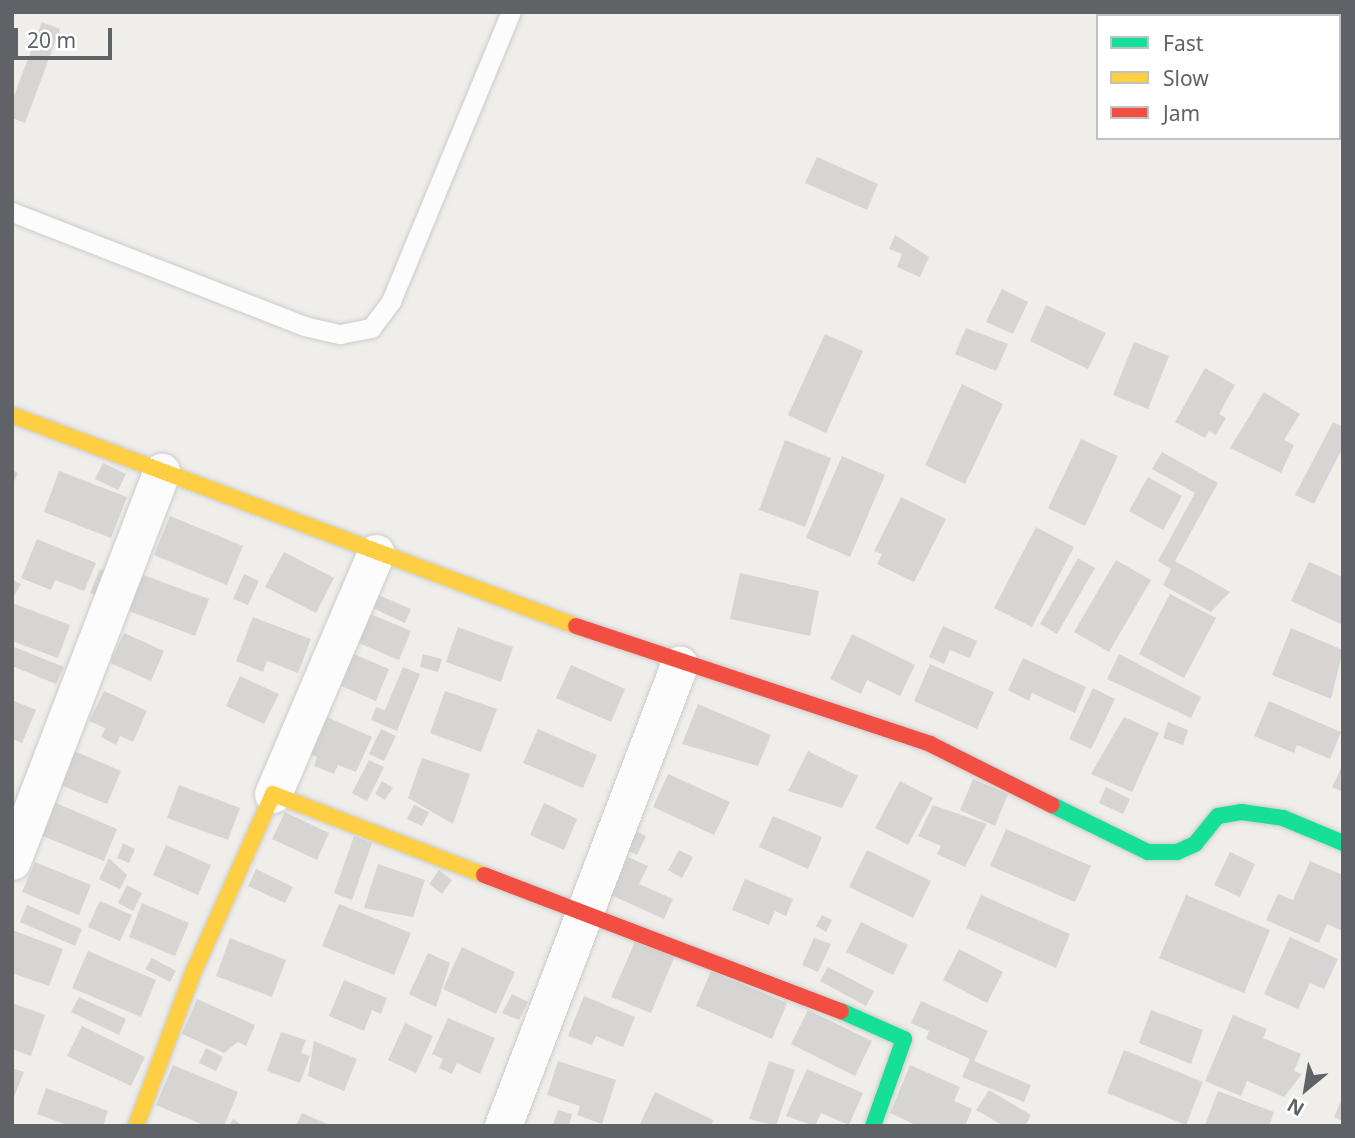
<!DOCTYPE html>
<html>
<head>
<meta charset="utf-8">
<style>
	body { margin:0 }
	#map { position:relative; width:1355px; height:1138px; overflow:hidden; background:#efeeea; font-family:"Noto Sans",sans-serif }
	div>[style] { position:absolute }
	.building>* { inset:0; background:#d6d5d3 }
	.roads { filter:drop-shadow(0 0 2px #cbcccc) drop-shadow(0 0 2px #cbcccc) }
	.lane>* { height:19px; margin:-9.5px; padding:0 9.5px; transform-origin:9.5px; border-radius:9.5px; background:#fdfcfc }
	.street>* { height:37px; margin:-18.5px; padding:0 18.5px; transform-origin:18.5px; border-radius:18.5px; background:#fdfcfc }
	.fast>* { height:16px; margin:-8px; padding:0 8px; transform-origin:8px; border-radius:8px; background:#16e098 }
	.slow>* { height:16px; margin:-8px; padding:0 8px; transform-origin:8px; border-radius:8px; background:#ffcf43 }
	.jam>* { height:16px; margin:-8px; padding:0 8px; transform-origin:8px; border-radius:8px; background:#f24e42 }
	span { translate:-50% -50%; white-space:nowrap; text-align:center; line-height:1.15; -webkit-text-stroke:5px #fff; paint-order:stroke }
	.frame { position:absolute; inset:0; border:14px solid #5f6368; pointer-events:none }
	.legend { position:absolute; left:1096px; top:14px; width:245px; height:126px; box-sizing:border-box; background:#fff; border:2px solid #bfc1c3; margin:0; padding:9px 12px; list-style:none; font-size:21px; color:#5f6368 }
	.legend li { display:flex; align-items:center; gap:14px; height:35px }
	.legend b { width:35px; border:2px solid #bfc1c3 }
	.north { position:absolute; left:1271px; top:1054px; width:70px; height:70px; -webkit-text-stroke:5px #fff; paint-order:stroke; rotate:210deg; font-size:19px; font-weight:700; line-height:28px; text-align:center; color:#5f6368 }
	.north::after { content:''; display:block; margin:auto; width:24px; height:32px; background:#5f6368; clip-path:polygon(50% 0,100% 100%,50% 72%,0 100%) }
	.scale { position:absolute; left:14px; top:28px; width:98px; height:32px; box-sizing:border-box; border:4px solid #5f6368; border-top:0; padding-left:9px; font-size:21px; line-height:24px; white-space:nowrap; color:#5f6368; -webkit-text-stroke:5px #fff; paint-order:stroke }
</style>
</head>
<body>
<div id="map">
	<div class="building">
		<i style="clip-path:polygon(42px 22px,60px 29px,25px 123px,12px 118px,12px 101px)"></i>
		<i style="clip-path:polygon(817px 157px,878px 184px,867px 210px,805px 183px)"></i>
		<i style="clip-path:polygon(895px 235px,929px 257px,920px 277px,897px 267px,902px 254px,889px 249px)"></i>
		<i style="clip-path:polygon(1002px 289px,1028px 302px,1013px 334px,986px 322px)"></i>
		<i style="clip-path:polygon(1046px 305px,1106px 333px,1088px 369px,1030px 341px)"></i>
		<i style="clip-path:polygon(966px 328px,1008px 344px,996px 371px,955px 354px)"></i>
		<i style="clip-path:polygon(825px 334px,863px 351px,826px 433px,788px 415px)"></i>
		<i style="clip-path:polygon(1134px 342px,1169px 356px,1148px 409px,1113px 395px)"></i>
		<i style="clip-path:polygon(1205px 368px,1235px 385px,1219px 414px,1226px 418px,1216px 435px,1209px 431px,1205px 438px,1175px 422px)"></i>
		<i style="clip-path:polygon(962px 384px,1003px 404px,965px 484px,925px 465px)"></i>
		<i style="clip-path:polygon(1264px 392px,1300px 414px,1284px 440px,1294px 445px,1281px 473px,1230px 448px)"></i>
		<i style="clip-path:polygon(1333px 422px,1343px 427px,1343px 447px,1314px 504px,1295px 495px)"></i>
		<i style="clip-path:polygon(1081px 439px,1118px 456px,1085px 526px,1048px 508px)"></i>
		<i style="clip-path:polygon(785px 440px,831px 458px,805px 527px,759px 510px)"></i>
		<i style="clip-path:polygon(1162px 452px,1218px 483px,1175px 561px,1230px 592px,1211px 612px,1163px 585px,1171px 569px,1158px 561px,1195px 493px,1152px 469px)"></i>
		<i style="clip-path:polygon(842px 456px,885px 475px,850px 557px,806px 538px)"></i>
		<i style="clip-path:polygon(103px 463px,126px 474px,118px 490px,95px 479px)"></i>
		<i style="clip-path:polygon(12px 470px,18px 473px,12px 486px)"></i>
		<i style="clip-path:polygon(59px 471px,127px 497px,111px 538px,44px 512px)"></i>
		<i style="clip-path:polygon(1148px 477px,1182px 496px,1163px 530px,1129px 511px)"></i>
		<i style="clip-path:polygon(901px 497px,946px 519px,914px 582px,877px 564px,882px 554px,874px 551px)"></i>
		<i style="clip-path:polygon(170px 516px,243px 546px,227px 585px,154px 555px)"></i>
		<i style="clip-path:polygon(1036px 527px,1074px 547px,1032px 627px,994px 608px)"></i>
		<i style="clip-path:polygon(37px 539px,96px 563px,84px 591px,55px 580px,51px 590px,21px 578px)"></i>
		<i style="clip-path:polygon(284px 552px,334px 578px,316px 613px,265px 587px)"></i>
		<i style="clip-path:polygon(1078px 558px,1095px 568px,1057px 634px,1040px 624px)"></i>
		<i style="clip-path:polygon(1116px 560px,1151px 580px,1109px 652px,1074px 632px)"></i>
		<i style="clip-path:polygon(1309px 562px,1343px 577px,1343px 625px,1291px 601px)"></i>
		<i style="clip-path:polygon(100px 569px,114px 575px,104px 599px,90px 593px)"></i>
		<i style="clip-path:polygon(740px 573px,819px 591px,810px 636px,730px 619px)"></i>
		<i style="clip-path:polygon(244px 574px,259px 581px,248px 605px,233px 599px)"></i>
		<i style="clip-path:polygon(143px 575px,209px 599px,195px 636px,129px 611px)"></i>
		<i style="clip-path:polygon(12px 579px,21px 584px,12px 599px)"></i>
		<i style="clip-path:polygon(367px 590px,411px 609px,405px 623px,362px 603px)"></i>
		<i style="clip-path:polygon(1170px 594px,1216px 618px,1184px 678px,1139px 654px)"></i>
		<i style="clip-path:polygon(12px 603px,70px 625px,58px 658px,12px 641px)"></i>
		<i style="clip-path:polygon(361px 610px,411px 631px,399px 660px,349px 639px)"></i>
		<i style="clip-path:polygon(253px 617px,311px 639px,298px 673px,267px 661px,263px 672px,236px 661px)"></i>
		<i style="clip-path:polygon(943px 626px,977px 641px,970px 658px,950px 650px,944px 664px,929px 657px)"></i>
		<i style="clip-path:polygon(458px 627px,513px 647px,501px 682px,446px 662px)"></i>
		<i style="clip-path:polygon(1291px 628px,1343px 650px,1331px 699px,1272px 675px)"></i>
		<i style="clip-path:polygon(124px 633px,164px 651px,151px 681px,110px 663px)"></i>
		<i style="clip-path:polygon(852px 634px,915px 665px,900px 696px,867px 680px,861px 694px,830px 679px)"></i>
		<i style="clip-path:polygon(12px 646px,64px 667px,56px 684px,12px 666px)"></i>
		<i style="clip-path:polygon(344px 650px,389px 669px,376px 701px,332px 682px)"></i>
		<i style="clip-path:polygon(423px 654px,442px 659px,438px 672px,420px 667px)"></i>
		<i style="clip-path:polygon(1119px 654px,1201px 697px,1191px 718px,1107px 679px)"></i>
		<i style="clip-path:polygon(1023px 658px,1086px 687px,1075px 713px,1032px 693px,1029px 701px,1008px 690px)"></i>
		<i style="clip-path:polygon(930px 664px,994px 692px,977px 729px,914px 701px)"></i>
		<i style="clip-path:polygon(571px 665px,625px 689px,611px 722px,556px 698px)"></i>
		<i style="clip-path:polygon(403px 667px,420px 674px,397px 731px,371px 720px,376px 707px,385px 710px)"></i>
		<i style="clip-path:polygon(240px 676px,279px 694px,264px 724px,226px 706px)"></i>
		<i style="clip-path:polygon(1093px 688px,1115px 699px,1091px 749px,1069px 739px)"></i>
		<i style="clip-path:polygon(104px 691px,147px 711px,133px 742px,120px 736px,116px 745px,101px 737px,105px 728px,89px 721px)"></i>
		<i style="clip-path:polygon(445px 691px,497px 709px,481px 752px,430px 733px)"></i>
		<i style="clip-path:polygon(12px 700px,36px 710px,22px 743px,12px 739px)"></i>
		<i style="clip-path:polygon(1269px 701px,1341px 732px,1330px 759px,1297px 745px,1294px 753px,1254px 736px)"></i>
		<i style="clip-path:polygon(698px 704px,771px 735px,758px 766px,682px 744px)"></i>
		<i style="clip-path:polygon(320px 714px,372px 737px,356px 772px,338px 765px,334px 774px,314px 766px,317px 757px,304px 751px)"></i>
		<i style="clip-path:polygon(1124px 717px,1159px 733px,1132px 792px,1091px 774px)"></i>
		<i style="clip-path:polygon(1168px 722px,1188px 730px,1183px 745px,1163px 738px)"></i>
		<i style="clip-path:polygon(381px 729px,396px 736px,384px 761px,369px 754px)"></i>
		<i style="clip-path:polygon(538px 729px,597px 755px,583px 788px,523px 763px)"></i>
		<i style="clip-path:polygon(72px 750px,121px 771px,107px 804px,58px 784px)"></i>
		<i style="clip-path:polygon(808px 751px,858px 776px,842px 808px,788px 791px)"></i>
		<i style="clip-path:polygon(422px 758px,470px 774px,453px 824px,408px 798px)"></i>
		<i style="clip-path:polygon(369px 760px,384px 767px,367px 801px,352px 793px)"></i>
		<i style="clip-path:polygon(1343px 764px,1343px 792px,1332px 787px)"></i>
		<i style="clip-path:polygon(668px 774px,730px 802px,714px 835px,653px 807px)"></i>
		<i style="clip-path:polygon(973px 779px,1008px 794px,995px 826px,960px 810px)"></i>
		<i style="clip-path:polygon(382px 781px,393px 788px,385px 800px,375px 794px)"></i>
		<i style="clip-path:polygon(900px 781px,933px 798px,908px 845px,875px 828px)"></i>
		<i style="clip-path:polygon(179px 785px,240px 808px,228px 840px,167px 818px)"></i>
		<i style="clip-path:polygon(1106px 787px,1130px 799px,1123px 814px,1099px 803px)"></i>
		<i style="clip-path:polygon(51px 801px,117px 829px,104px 861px,38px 834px)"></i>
		<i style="clip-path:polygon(544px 803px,577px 819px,564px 850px,530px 835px)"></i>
		<i style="clip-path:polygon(414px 805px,429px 812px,422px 826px,407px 819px)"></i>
		<i style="clip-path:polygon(933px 805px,987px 824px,965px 867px,937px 854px,941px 846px,918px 836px)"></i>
		<i style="clip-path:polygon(285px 812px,329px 833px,317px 860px,272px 839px)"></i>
		<i style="clip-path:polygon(773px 816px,822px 837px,808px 869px,759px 847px)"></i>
		<i style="clip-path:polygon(1006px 829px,1091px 866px,1075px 902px,990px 866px)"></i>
		<i style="clip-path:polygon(634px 830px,646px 836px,637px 855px,625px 849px)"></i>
		<i style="clip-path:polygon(354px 836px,372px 843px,352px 900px,334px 893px)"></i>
		<i style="clip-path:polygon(123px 843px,135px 849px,129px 863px,117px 858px)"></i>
		<i style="clip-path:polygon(166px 845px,211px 865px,198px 895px,153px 875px)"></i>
		<i style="clip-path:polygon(679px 850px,693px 857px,682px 878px,668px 870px)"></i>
		<i style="clip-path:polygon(867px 850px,931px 881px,913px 918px,849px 887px)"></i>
		<i style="clip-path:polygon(1230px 852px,1255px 864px,1240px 897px,1214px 885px)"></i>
		<i style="clip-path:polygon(628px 857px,648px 866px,639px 884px,673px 899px,664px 919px,611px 895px)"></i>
		<i style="clip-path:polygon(109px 858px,127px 875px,120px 889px,99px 879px)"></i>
		<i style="clip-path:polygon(1310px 861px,1343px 875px,1343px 931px,1327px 924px,1319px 943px,1266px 920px,1278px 894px,1293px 900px)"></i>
		<i style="clip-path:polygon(35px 862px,91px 885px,79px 915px,22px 892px)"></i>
		<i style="clip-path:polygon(378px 864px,425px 880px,413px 917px,364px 908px)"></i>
		<i style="clip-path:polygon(256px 869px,293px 887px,285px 903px,248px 886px)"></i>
		<i style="clip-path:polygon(439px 870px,452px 880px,442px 894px,429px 884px)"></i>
		<i style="clip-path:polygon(745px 879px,793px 899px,786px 916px,775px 911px,769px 925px,732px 910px)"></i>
		<i style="clip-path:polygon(127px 885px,142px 893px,133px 911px,118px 903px)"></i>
		<i style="clip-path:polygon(981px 895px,1070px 934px,1056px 968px,966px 928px)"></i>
		<i style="clip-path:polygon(1186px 895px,1270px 930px,1244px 993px,1159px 958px)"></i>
		<i style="clip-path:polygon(100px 901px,132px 915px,120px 941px,88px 927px)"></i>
		<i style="clip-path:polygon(142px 903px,189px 923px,175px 956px,129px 937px)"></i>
		<i style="clip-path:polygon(339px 904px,411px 933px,394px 975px,322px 946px)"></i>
		<i style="clip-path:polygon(27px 905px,82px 929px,75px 946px,20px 922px)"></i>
		<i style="clip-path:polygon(822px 915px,832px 920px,826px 932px,816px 926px)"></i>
		<i style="clip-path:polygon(861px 922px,908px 945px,893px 975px,846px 952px)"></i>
		<i style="clip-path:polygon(12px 930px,63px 949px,49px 986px,12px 973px)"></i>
		<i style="clip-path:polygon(637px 937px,676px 953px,651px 1013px,611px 997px)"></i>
		<i style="clip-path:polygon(1290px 937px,1338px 959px,1324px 989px,1310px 983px,1298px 1009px,1264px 994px)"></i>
		<i style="clip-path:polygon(230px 938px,286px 960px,272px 997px,216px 976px)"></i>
		<i style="clip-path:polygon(814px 938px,831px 944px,818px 972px,802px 965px)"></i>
		<i style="clip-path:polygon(462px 947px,515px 972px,496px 1014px,443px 989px)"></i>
		<i style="clip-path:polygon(959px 949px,1003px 972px,987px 1003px,943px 980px)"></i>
		<i style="clip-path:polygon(88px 951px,156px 980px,141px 1017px,72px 988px)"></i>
		<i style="clip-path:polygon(428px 953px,450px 963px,436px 1007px,409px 994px)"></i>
		<i style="clip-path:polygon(152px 958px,176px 971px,170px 982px,145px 969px)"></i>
		<i style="clip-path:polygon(828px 967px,874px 991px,866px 1006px,820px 981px)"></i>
		<i style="clip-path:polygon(711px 971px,787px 1003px,772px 1039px,696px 1006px)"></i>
		<i style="clip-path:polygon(344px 980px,387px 998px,381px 1014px,372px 1010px,364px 1031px,329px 1016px)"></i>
		<i style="clip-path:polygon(512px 994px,528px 1002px,519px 1020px,502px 1013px)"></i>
		<i style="clip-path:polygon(584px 996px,635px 1017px,623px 1047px,596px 1036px,592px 1045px,568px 1036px)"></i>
		<i style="clip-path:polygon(79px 997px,126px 1019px,119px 1035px,71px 1012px)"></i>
		<i style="clip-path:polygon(197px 999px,255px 1025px,246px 1046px,238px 1042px,224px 1053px,182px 1034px)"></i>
		<i style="clip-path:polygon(921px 1001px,988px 1031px,974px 1061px,1031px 1085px,1024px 1102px,962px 1077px,970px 1059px,926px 1039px,929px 1031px,911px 1023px)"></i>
		<i style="clip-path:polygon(12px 1003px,45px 1015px,31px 1056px,12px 1049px)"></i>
		<i style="clip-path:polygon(808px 1010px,872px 1041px,855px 1076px,791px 1044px)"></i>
		<i style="clip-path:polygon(1151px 1010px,1203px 1030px,1191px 1064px,1139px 1043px)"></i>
		<i style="clip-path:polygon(1233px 1015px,1267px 1029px,1263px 1038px,1301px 1054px,1294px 1071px,1302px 1074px,1284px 1097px,1247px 1081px,1241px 1096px,1205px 1081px)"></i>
		<i style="clip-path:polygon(448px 1018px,495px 1038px,480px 1074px,457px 1063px,452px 1074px,439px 1068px,443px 1059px,432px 1054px)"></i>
		<i style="clip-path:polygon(405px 1023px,433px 1036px,416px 1073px,388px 1060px)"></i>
		<i style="clip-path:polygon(82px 1026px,145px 1057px,131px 1086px,67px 1056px)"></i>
		<i style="clip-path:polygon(281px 1032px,306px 1040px,301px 1053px,310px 1056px,300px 1083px,267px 1071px)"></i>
		<i style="clip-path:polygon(314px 1041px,357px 1059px,344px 1091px,308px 1076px)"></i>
		<i style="clip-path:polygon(206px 1048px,223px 1057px,216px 1071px,199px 1063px)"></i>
		<i style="clip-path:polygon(1124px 1050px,1203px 1082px,1186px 1125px,1107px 1093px)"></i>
		<i style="clip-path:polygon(558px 1061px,616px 1080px,602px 1124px,577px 1115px,580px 1106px,547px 1095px)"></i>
		<i style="clip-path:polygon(769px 1061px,795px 1070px,776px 1126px,749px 1119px)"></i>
		<i style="clip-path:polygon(173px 1065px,238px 1092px,224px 1126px,206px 1126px,156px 1105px)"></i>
		<i style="clip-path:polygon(910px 1065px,960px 1087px,954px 1101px,972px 1109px,965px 1126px,918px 1126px,890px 1113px)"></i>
		<i style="clip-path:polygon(12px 1068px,24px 1072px,12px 1102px)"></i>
		<i style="clip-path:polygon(807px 1069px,863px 1093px,849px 1125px,821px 1113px,815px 1126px,786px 1116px)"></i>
		<i style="clip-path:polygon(46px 1088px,108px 1111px,103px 1126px,70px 1126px,37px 1114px)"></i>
		<i style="clip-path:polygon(989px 1090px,1031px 1115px,1025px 1126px,1004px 1126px,976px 1110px)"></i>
		<i style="clip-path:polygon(1218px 1091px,1274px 1112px,1269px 1126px,1205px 1125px)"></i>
		<i style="clip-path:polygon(655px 1092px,713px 1120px,711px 1126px,639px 1126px)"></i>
		<i style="clip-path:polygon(1343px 1097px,1343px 1121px,1334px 1117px)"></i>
		<i style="clip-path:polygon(558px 1110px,572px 1114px,569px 1126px,553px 1125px)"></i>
		<i style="clip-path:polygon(302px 1113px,332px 1126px,296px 1126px)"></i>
		<i style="clip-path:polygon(233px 1119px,244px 1126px,229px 1126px)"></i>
	</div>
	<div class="roads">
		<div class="lane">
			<i style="left:12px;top:212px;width:313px;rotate:21.3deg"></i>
			<i style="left:304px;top:326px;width:37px;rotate:13deg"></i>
			<i style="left:340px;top:334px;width:32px;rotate:-11deg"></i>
			<i style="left:371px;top:328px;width:34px;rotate:-53deg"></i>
			<i style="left:391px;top:301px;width:313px;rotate:-67.5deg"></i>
		</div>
		<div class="street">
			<i style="left:273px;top:794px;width:262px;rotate:-66.9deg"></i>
			<i style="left:12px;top:861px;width:417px;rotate:-69deg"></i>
			<i style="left:503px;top:1126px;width:494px;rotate:-69.1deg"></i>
		</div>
		<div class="fast">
			<i style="left:1052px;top:805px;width:107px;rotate:26.1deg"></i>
			<i style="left:1148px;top:852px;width:29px"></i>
			<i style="left:1177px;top:852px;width:20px;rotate:-24deg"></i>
			<i style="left:1195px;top:844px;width:36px;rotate:-51deg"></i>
			<i style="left:1218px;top:816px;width:23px;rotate:-10deg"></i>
			<i style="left:1241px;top:812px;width:42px;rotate:8.1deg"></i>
			<i style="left:1283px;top:818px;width:65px;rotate:22.6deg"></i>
			<i style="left:841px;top:1011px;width:69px;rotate:24deg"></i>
			<i style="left:904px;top:1039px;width:92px;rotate:109.6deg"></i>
		</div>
		<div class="slow">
			<i style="left:12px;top:415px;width:602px;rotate:20.51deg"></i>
			<i style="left:136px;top:1126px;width:163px;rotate:-69.6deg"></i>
			<i style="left:193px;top:973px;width:196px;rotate:-65.9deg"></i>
			<i style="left:273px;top:794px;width:226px;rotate:21deg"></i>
		</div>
		<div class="jam">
			<i style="left:576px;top:626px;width:373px;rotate:18.4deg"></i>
			<i style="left:930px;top:744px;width:136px;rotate:26.6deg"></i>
			<i style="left:484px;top:875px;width:382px;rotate:20.9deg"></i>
		</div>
	</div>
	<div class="frame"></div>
	<ul class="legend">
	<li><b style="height:9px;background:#16e098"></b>Fast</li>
	<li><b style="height:9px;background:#ffcf43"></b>Slow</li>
	<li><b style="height:9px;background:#f24e42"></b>Jam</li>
	</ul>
	<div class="north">N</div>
	<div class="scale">20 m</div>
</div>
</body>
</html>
